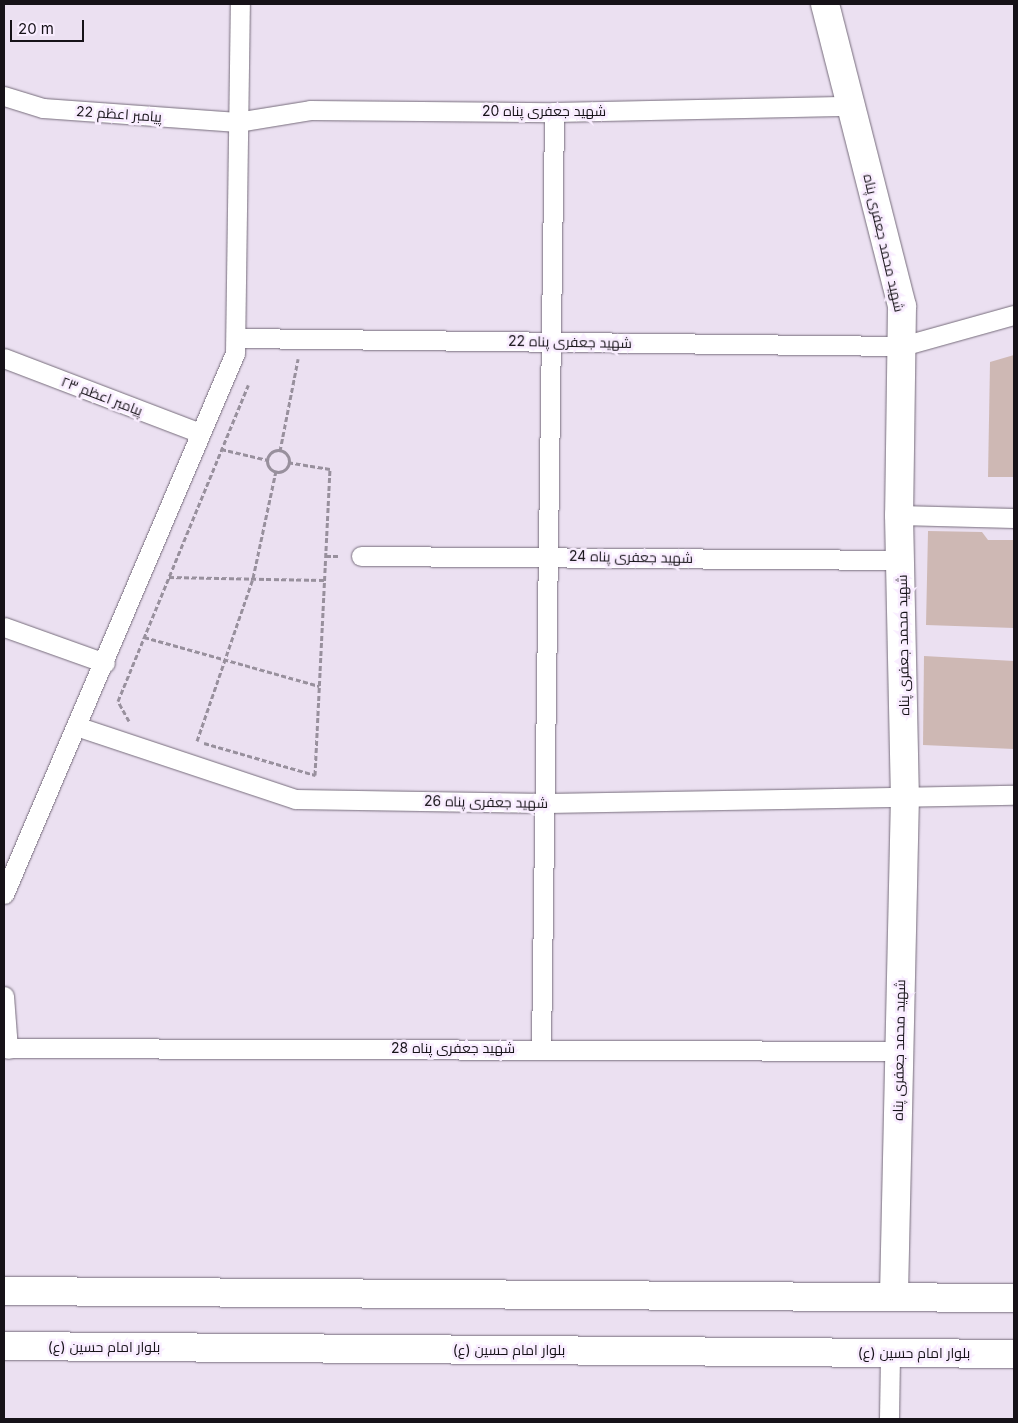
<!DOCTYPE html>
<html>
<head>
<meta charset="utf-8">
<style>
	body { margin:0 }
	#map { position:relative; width:1018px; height:1423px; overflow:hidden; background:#ebe0f1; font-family:Inter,Cairo,sans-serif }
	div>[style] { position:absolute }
	.building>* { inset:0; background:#ceb8b4 }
	.path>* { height:3px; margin-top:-1.5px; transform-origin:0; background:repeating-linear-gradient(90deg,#98909d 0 5px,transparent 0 7.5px) }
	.path>.ring { margin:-1.5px; padding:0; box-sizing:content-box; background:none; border:3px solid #98909d; border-radius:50% }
	.roads { filter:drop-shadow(0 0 1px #766c7b) drop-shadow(0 0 1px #766c7b) }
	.street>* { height:19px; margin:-9.5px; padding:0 9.5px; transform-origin:9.5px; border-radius:9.5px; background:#fff }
	.secondary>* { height:28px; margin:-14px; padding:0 14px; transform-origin:14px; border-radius:14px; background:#fff }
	span { translate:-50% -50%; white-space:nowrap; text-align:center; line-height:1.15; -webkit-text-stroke:5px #f9edff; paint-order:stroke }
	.street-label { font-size:14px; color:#161218 }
	.frame { position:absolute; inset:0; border:5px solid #161218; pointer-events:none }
	.scale { position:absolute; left:10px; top:20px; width:74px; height:22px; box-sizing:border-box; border:2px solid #161218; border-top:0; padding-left:6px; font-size:15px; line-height:18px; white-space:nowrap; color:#161218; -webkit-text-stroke:4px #f9edff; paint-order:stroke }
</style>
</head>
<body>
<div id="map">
	<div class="building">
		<i style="clip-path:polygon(1014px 355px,1014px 477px,988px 477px,990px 362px)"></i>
		<i style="clip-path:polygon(928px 531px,982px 532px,988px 540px,1014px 540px,1014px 628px,926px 625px)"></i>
		<i style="clip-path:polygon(924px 656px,1014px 661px,1014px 749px,923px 745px)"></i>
	</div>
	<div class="path">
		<i style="left:221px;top:449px;width:48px;rotate:13.2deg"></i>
		<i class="ring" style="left:267px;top:450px;width:19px;height:19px"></i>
		<i style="left:280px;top:451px;width:94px;rotate:-78.9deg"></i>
		<i style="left:326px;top:556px;width:14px"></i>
		<i style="left:169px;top:577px;width:155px;rotate:1.1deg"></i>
		<i style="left:144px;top:637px;width:182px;rotate:15.6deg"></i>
		<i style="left:129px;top:721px;width:23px;rotate:-119deg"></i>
		<i style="left:118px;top:701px;width:342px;rotate:-67.6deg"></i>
		<i style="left:197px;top:741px;width:172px;rotate:-71deg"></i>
		<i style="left:253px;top:578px;width:109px;rotate:-77.9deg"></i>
		<i style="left:204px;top:743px;width:116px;rotate:16.1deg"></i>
		<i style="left:315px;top:775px;width:306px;rotate:-87.2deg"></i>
		<i style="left:330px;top:469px;width:44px;rotate:-170.8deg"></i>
	</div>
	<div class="roads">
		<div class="street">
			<i style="left:4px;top:96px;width:41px;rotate:17.1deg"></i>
			<i style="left:43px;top:108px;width:195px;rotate:4.1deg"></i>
			<i style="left:237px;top:122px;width:74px;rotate:-9.3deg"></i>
			<i style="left:310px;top:110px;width:244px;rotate:0.5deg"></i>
			<i style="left:554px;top:112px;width:298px;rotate:-1.2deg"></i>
			<i style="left:237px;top:338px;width:665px;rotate:0.69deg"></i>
			<i style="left:902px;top:346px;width:116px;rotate:-15.5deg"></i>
			<i style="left:4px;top:358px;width:210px;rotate:20.9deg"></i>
			<i style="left:899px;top:515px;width:115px;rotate:1.5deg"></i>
			<i style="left:361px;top:556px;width:540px;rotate:0.42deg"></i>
			<i style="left:4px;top:627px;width:107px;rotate:19.6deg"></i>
			<i style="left:79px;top:727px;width:228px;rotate:18.4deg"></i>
			<i style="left:295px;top:799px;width:252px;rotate:0.9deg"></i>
			<i style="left:547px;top:803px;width:467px;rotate:-1deg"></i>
			<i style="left:4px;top:894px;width:588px;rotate:-66.88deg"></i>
			<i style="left:235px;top:353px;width:349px;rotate:-89.2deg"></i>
			<i style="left:4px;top:996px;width:53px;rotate:85.7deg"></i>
			<i style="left:541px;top:1047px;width:935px;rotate:-89.2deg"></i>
			<i style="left:4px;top:1048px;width:895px;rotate:0.19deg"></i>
			<i style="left:889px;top:1419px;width:66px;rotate:-89.1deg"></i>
		</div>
		<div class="secondary">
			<i style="left:825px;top:4px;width:312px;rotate:75.7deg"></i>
			<i style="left:902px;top:306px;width:209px;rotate:90.8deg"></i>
			<i style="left:899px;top:515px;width:280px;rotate:88.8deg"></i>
			<i style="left:905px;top:795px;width:501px;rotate:91.26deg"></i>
			<i style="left:4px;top:1291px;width:1010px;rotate:0.4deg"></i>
			<i style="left:4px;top:1346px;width:1010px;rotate:0.45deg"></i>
		</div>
	</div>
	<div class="street-label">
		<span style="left:544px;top:111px">شهید جعفری پناه 20</span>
		<span style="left:119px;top:114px;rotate:4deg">پیامبر اعظم 22</span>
		<span style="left:884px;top:243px;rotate:77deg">شهید محمد جعفری پناه</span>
		<span style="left:570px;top:342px;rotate:1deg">شهید جعفری پناه 22</span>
		<span style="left:102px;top:396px;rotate:21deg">پیامبر اعظم ۲۳</span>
		<span style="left:631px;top:557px;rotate:1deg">شهید جعفری پناه 24</span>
		<span style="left:903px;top:645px;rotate:-91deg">شهید محمد جعفری پناه</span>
		<span style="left:486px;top:802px;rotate:1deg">شهید جعفری پناه 26</span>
		<span style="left:453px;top:1048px">شهید جعفری پناه 28</span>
		<span style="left:899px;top:1050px;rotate:-89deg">شهید محمد جعفری پناه</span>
		<span style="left:104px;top:1347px">بلوار امام حسین (ع)</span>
		<span style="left:509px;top:1350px">بلوار امام حسین (ع)</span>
		<span style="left:914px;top:1353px">بلوار امام حسین (ع)</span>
	</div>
	<div class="frame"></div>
	<div class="scale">20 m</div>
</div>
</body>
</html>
